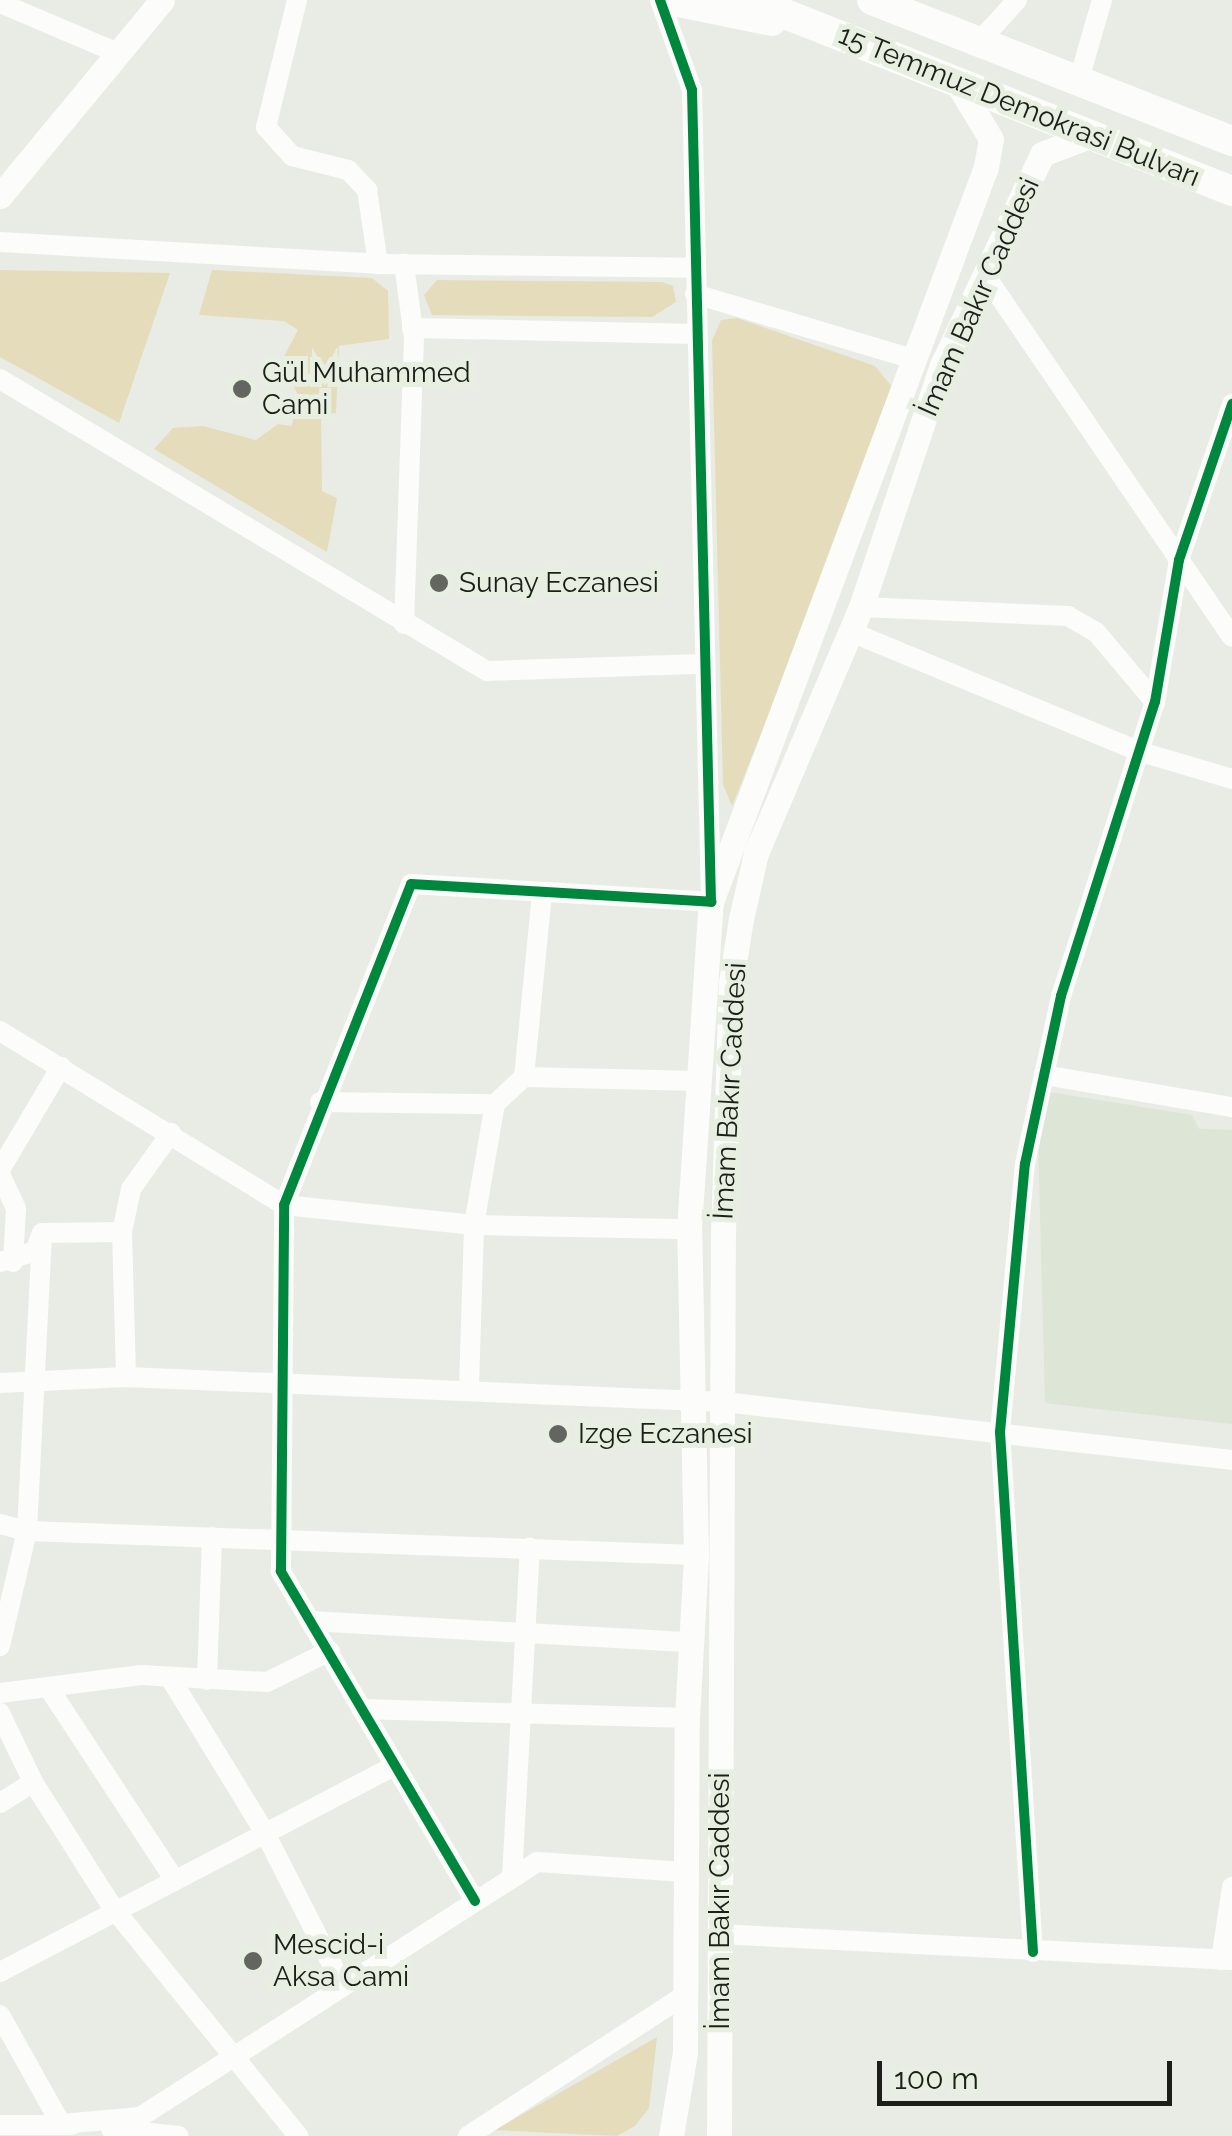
<!DOCTYPE html>
<html>
<head>
<meta charset="utf-8">
<style>
	body { margin:0 }
	#map { position:relative; width:1232px; height:2136px; overflow:hidden; background:#e8ece4; font-family:Raleway,sans-serif }
	div>[style] { position:absolute }
	.built>* { inset:0; background:#dce5d6 }
	.green>* { inset:0; background:#e5dcbb }
	.minor>* { height:20px; margin:-10px; padding:0 10px; transform-origin:10px; border-radius:10px; background:#fcfcfb }
	.major>* { height:25px; margin:-12.5px; padding:0 12.5px; transform-origin:12.5px; border-radius:12.5px; background:#fcfcfb }
	.highway>* { height:30px; margin:-15px; padding:0 15px; transform-origin:15px; border-radius:15px; background:#fcfcfb }
	.cycleway>* { height:10px; margin:-5px; padding:0 5px; transform-origin:5px; border-radius:5px; background:#00873e }
	.dots>* { width:28px; height:28px; translate:-50% -50%; box-sizing:border-box; border:5px solid #e7efe1; border-radius:50% }
	span { translate:-50% -50%; white-space:nowrap; text-align:center; line-height:1.15; -webkit-text-stroke:10px #e7efe1; paint-order:stroke }
	.street-label { font-size:28px; color:#1b1e19 }
	.poi-label { font-size:28px; color:#1b1e19 }
	.left { translate:0 -50%; text-align:left }
	.scale { position:absolute; left:877px; top:2061px; width:295px; height:45px; box-sizing:border-box; border:5px solid #1b1e19; border-top:0; padding-left:12px; font-size:30px; line-height:35px; white-space:nowrap; color:#1b1e19; -webkit-text-stroke:8px #e7efe1; paint-order:stroke }
</style>
</head>
<body>
<div id="map">
	<div class="built">
		<i style="clip-path:polygon(1049px 1092px,1192px 1115px,1199px 1129px,1232px 1130px,1232px 1424px,1045px 1403px,1038px 1138px)"></i>
	</div>
	<div class="green">
		<i style="clip-path:polygon(0 270px,170px 273px,119px 423px,0 357px)"></i>
		<i style="clip-path:polygon(212px 270px,372px 278px,388px 291px,389px 339px,339px 346px,336px 413px,321px 416px,322px 491px,337px 498px,327px 552px,154px 449px,173px 428px,203px 426px,256px 440px,278px 424px,291px 426px,301px 401px,281px 362px,298px 330px,284px 321px,199px 315px)"></i>
		<i style="clip-path:polygon(437px 280px,662px 282px,673px 286px,676px 302px,652px 317px,432px 315px,424px 295px)"></i>
		<i style="clip-path:polygon(737px 318px,875px 366px,898px 394px,732px 806px,723px 784px,712px 341px,721px 320px)"></i>
		<i style="clip-path:polygon(657px 2037px,649px 2108px,635px 2126px,617px 2136px,495px 2130px)"></i>
	</div>
	<div class="minor">
		<i style="left:297px;top:0;width:131px;rotate:103.7deg"></i>
		<i style="left:266px;top:127px;width:39px;rotate:48deg"></i>
		<i style="left:292px;top:156px;width:58px;rotate:14deg"></i>
		<i style="left:348px;top:170px;width:28px;rotate:46deg"></i>
		<i style="left:367px;top:190px;width:75px;rotate:81.5deg"></i>
		<i style="left:0;top:3px;width:130px;rotate:23deg"></i>
		<i style="left:980px;top:41px;width:55px;rotate:-47.9deg"></i>
		<i style="left:1078px;top:83px;width:86px;rotate:-73.9deg"></i>
		<i style="left:0;top:242px;width:379px;rotate:3.3deg"></i>
		<i style="left:378px;top:264px;width:317px;rotate:0.7deg"></i>
		<i style="left:985px;top:275px;width:438px;rotate:55.7deg"></i>
		<i style="left:695px;top:294px;width:224px;rotate:16.6deg"></i>
		<i style="left:412px;top:328px;width:284px;rotate:1.2deg"></i>
		<i style="left:0;top:379px;width:568px;rotate:30.95deg"></i>
		<i style="left:487px;top:671px;width:215px;rotate:-1.9deg"></i>
		<i style="left:861px;top:607px;width:207px;rotate:2.5deg"></i>
		<i style="left:1068px;top:616px;width:32px;rotate:30deg"></i>
		<i style="left:1096px;top:632px;width:92px;rotate:49.9deg"></i>
		<i style="left:404px;top:624px;width:286px;rotate:-88deg"></i>
		<i style="left:414px;top:338px;width:75px;rotate:-97.7deg"></i>
		<i style="left:851px;top:632px;width:311px;rotate:22.5deg"></i>
		<i style="left:1138px;top:751px;width:98px;rotate:16.6deg"></i>
		<i style="left:0;top:1031px;width:333px;rotate:31.5deg"></i>
		<i style="left:284px;top:1205px;width:191px;rotate:6deg"></i>
		<i style="left:474px;top:1225px;width:123px;rotate:-80.2deg"></i>
		<i style="left:495px;top:1104px;width:40px;rotate:-43deg"></i>
		<i style="left:524px;top:1077px;width:184px;rotate:-84.4deg"></i>
		<i style="left:1044px;top:1075px;width:191px;rotate:9.7deg"></i>
		<i style="left:524px;top:1077px;width:174px;rotate:1.3deg"></i>
		<i style="left:320px;top:1102px;width:175px;rotate:0.7deg"></i>
		<i style="left:0;top:1170px;width:120px;rotate:-59.4deg"></i>
		<i style="left:0;top:1174px;width:38px;rotate:65deg"></i>
		<i style="left:16px;top:1209px;width:53px;rotate:93.2deg"></i>
		<i style="left:122px;top:1232px;width:44px;rotate:-78.2deg"></i>
		<i style="left:131px;top:1189px;width:69px;rotate:-54.5deg"></i>
		<i style="left:0;top:1262px;width:37px;rotate:-17deg"></i>
		<i style="left:35px;top:1251px;width:19px;rotate:-69deg"></i>
		<i style="left:42px;top:1233px;width:80px;rotate:-0.7deg"></i>
		<i style="left:122px;top:1232px;width:145px;rotate:88.4deg"></i>
		<i style="left:0;top:1383px;width:126px;rotate:-2.7deg"></i>
		<i style="left:126px;top:1377px;width:599px;rotate:2.39deg"></i>
		<i style="left:724px;top:1402px;width:511px;rotate:6.51deg"></i>
		<i style="left:469px;top:1387px;width:162px;rotate:-88.2deg"></i>
		<i style="left:474px;top:1225px;width:215px;rotate:1.1deg"></i>
		<i style="left:0;top:1524px;width:28px;rotate:15deg"></i>
		<i style="left:27px;top:1531px;width:669px;rotate:2.05deg"></i>
		<i style="left:310px;top:1621px;width:381px;rotate:3.2deg"></i>
		<i style="left:0;top:1646px;width:118px;rotate:-76.8deg"></i>
		<i style="left:27px;top:1531px;width:298px;rotate:-87.1deg"></i>
		<i style="left:207px;top:1680px;width:143px;rotate:-88deg"></i>
		<i style="left:172px;top:1681px;width:178px;rotate:58.5deg"></i>
		<i style="left:265px;top:1833px;width:172px;rotate:63deg"></i>
		<i style="left:50px;top:1690px;width:224px;rotate:56.7deg"></i>
		<i style="left:0;top:1693px;width:142px;rotate:-7.3deg"></i>
		<i style="left:141px;top:1675px;width:126px;rotate:3.2deg"></i>
		<i style="left:267px;top:1682px;width:70px;rotate:-26.2deg"></i>
		<i style="left:361px;top:1709px;width:326px;rotate:1.6deg"></i>
		<i style="left:0;top:1713px;width:76px;rotate:64.4deg"></i>
		<i style="left:33px;top:1782px;width:149px;rotate:57.6deg"></i>
		<i style="left:113px;top:1908px;width:294px;rotate:50.9deg"></i>
		<i style="left:0;top:1803px;width:39px;rotate:-32deg"></i>
		<i style="left:512px;top:1878px;width:331px;rotate:-86.9deg"></i>
		<i style="left:475px;top:1901px;width:383px;rotate:-120.5deg"></i>
		<i style="left:281px;top:1571px;width:366px;rotate:-89.5deg"></i>
		<i style="left:284px;top:1205px;width:345px;rotate:-68.4deg"></i>
		<i style="left:411px;top:884px;width:301px;rotate:3.4deg"></i>
		<i style="left:711px;top:902px;width:812px;rotate:-91.34deg"></i>
		<i style="left:692px;top:90px;width:96px;rotate:-109.6deg"></i>
		<i style="left:718px;top:1934px;width:515px;rotate:2.9deg"></i>
		<i style="left:1033px;top:1952px;width:521px;rotate:-93.63deg"></i>
		<i style="left:1000px;top:1432px;width:269px;rotate:-84.7deg"></i>
		<i style="left:1025px;top:1164px;width:172px;rotate:-77.9deg"></i>
		<i style="left:1061px;top:996px;width:309px;rotate:-72.3deg"></i>
		<i style="left:1155px;top:702px;width:144px;rotate:-80.4deg"></i>
		<i style="left:1179px;top:560px;width:165px;rotate:-71.2deg"></i>
		<i style="left:1221px;top:1960px;width:74px;rotate:-81.4deg"></i>
		<i style="left:0;top:1972px;width:445px;rotate:-27.6deg"></i>
		<i style="left:0;top:2015px;width:125px;rotate:60.8deg"></i>
		<i style="left:61px;top:2124px;width:79px;rotate:-5.1deg"></i>
		<i style="left:140px;top:2117px;width:472px;rotate:-32.7deg"></i>
		<i style="left:537px;top:1862px;width:148px;rotate:3.9deg"></i>
		<i style="left:0;top:2125px;width:72px"></i>
		<i style="left:111px;top:2129px;width:68px;rotate:5.9deg"></i>
		<i style="left:468px;top:2136px;width:259px;rotate:-33deg"></i>
	</div>
	<div class="major">
		<i style="left:0;top:196px;width:254px;rotate:-50.4deg"></i>
		<i style="left:671px;top:2136px;width:85px;rotate:-80.5deg"></i>
		<i style="left:685px;top:2052px;width:334px;rotate:-89.7deg"></i>
		<i style="left:687px;top:1718px;width:163px;rotate:-86.8deg"></i>
		<i style="left:696px;top:1555px;width:326px;rotate:-91.2deg"></i>
		<i style="left:689px;top:1229px;width:328px;rotate:-86.2deg"></i>
		<i style="left:711px;top:902px;width:785px;rotate:-69.49deg"></i>
		<i style="left:986px;top:167px;width:28px;rotate:-80deg"></i>
		<i style="left:991px;top:139px;width:66px;rotate:-121.3deg"></i>
		<i style="left:719px;top:2136px;width:902px;rotate:-89.75deg"></i>
		<i style="left:723px;top:1234px;width:252px;rotate:-88.2deg"></i>
		<i style="left:731px;top:982px;width:64px;rotate:-81deg"></i>
		<i style="left:741px;top:919px;width:68px;rotate:-77.2deg"></i>
		<i style="left:756px;top:853px;width:267px;rotate:-66.9deg"></i>
		<i style="left:861px;top:607px;width:255px;rotate:-71.5deg"></i>
		<i style="left:942px;top:365px;width:233px;rotate:-64.6deg"></i>
		<i style="left:1042px;top:154px;width:48px;rotate:-20.7deg"></i>
	</div>
	<div class="highway">
		<i style="left:669px;top:0;width:105px;rotate:11.5deg"></i>
		<i style="left:750px;top:0;width:518px;rotate:21.62deg"></i>
		<i style="left:872px;top:0;width:387px;rotate:21.4deg"></i>
	</div>
	<div class="cycleway">
		<i style="left:475px;top:1901px;width:383px;rotate:-120.5deg"></i>
		<i style="left:281px;top:1571px;width:366px;rotate:-89.5deg"></i>
		<i style="left:284px;top:1205px;width:345px;rotate:-68.4deg"></i>
		<i style="left:411px;top:884px;width:301px;rotate:3.4deg"></i>
		<i style="left:711px;top:902px;width:812px;rotate:-91.34deg"></i>
		<i style="left:692px;top:90px;width:96px;rotate:-109.6deg"></i>
		<i style="left:1033px;top:1952px;width:521px;rotate:-93.63deg"></i>
		<i style="left:1000px;top:1432px;width:269px;rotate:-84.7deg"></i>
		<i style="left:1025px;top:1164px;width:172px;rotate:-77.9deg"></i>
		<i style="left:1061px;top:996px;width:309px;rotate:-72.3deg"></i>
		<i style="left:1155px;top:702px;width:144px;rotate:-80.4deg"></i>
		<i style="left:1179px;top:560px;width:165px;rotate:-71.2deg"></i>
	</div>
	<div class="dots">
		<i style="left:242px;top:389px;background:#636660"></i>
		<i style="left:439px;top:583px;background:#636660"></i>
		<i style="left:558px;top:1434px;background:#636660"></i>
		<i style="left:253px;top:1961px;background:#636660"></i>
	</div>
	<div class="street-label">
		<span style="left:1019px;top:106px;rotate:22deg">15 Temmuz Demokrasi Bulvarı</span>
		<span style="left:979px;top:297px;rotate:-66deg">İmam Bakır Caddesi</span>
		<span style="left:730px;top:1091px;rotate:-87deg">İmam Bakır Caddesi</span>
		<span style="left:720px;top:1901px;rotate:-90deg">İmam Bakır Caddesi</span>
	</div>
	<div class="poi-label">
		<span class="left" style="left:262px;top:389px">Gül Muhammed<br>Cami</span>
		<span class="left" style="left:459px;top:583px">Sunay Eczanesi</span>
		<span class="left" style="left:578px;top:1434px">Izge Eczanesi</span>
		<span class="left" style="left:273px;top:1961px">Mescid-i<br>Aksa Cami</span>
	</div>
	<div class="scale">100 m</div>
</div>
</body>
</html>
